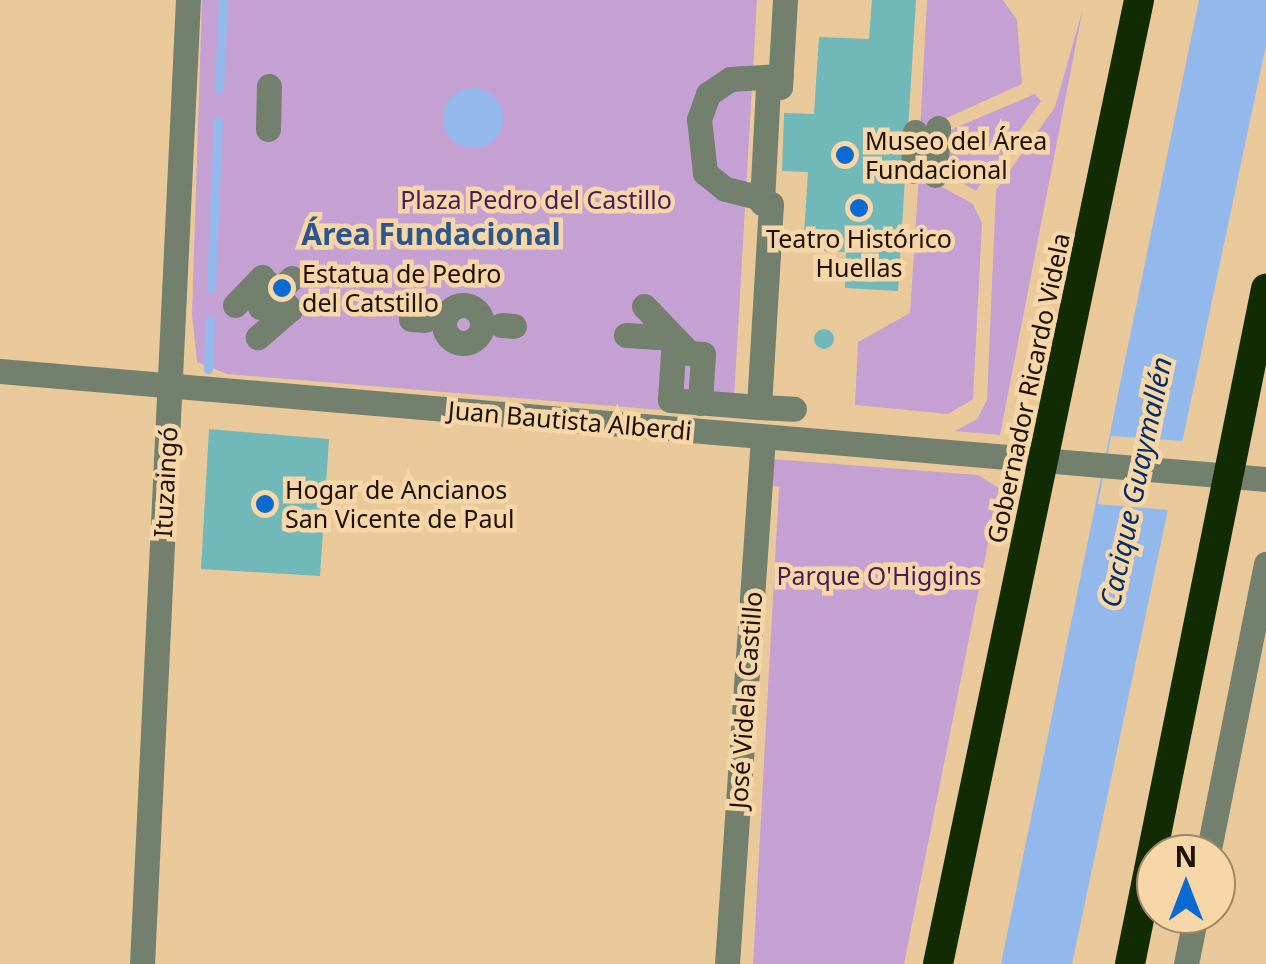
<!DOCTYPE html>
<html>
<head>
<meta charset="utf-8">
<style>
	body { margin:0 }
	#map { position:relative; width:1266px; height:964px; overflow:hidden; background:#e9c99a; font-family:"Noto Sans",sans-serif }
	div>[style] { position:absolute }
	.green>* { inset:0; background:#c5a1d3 }
	.water>* { inset:0; background:#93b8eb }
	.round { border-radius:50% }
	.pier>* { inset:0; background:#e9c99a }
	.stream>* { height:9px; margin:-4.5px; padding:0 4.5px; transform-origin:4.5px; border-radius:4.5px; background:#93b8eb }
	.building>* { inset:0; background:#71b8b9 }
	.minor>* { height:25px; margin:-12.5px; padding:0 12.5px; transform-origin:12.5px; border-radius:12.5px; background:#73806e }
	.minor>.ring { margin:-12.5px; padding:0; box-sizing:content-box; background:none; border:25px solid #73806e; border-radius:50% }
	.highway>* { height:30px; margin:-15px; padding:0 15px; transform-origin:15px; border-radius:15px; background:#112b03 }
	.dots>* { width:28px; height:28px; translate:-50% -50%; box-sizing:border-box; border:5px solid #f7d6a7; border-radius:50% }
	span { translate:-50% -50%; white-space:nowrap; text-align:center; line-height:1.15; -webkit-text-stroke:9px #f7d6a7; paint-order:stroke }
	.poi-label { font-size:25px; color:#1c1102 }
	.left { translate:0 -50%; text-align:left }
	.park-label { font-size:25px; color:#481a58 }
	.street-label { font-size:25px; color:#1c1102 }
	.water-label { font-size:28px; color:#002f69; font-style:italic }
	.quarter-label { font-size:30px; color:#2d568c; font-weight:700 }
	.north { position:absolute; left:1136px; top:834px; width:100px; height:100px; box-sizing:border-box; background:#f7d6a7; border:2px solid #9f8765; border-radius:50%; rotate:0deg; font-size:28px; font-weight:700; line-height:40px; text-align:center; color:#1c1102 }
	.north::after { content:''; display:block; margin:auto; width:35px; height:45px; background:#0b69d2; clip-path:polygon(50% 0,100% 100%,50% 72%,0 100%) }
</style>
</head>
<body>
<div id="map">
	<div class="green">
		<i style="clip-path:polygon(202px 0,757px 0,733px 416px,227px 374px,197px 362px,192px 314px)"></i>
		<i style="clip-path:polygon(927px 0,1003px 0,1017px 20px,1022px 84px,920px 130px)"></i>
		<i style="clip-path:polygon(1083px 8px,1000px 435px,955px 431px,977px 419px,987px 400px,996px 190px,1055px 107px)"></i>
		<i style="clip-path:polygon(1035px 94px,1041px 101px,976px 191px,942px 172px,943px 133px)"></i>
		<i style="clip-path:polygon(919px 174px,973px 204px,982px 223px,973px 399px,948px 414px,855px 405px,858px 342px,910px 313px)"></i>
		<i style="clip-path:polygon(772px 459px,978px 475px,999px 488px,904px 964px,753px 964px,779px 487px,766px 485px)"></i>
	</div>
	<div class="water">
		<i style="clip-path:polygon(1199px 0,1266px 0,1266px 45px,1072px 964px,1001px 964px)"></i>
		<i class="round" style="left:443px;top:88px;width:60px;height:60px"></i>
	</div>
	<div class="pier">
		<i style="clip-path:polygon(1111px 436px,1183px 441px,1169px 510px,1098px 504px)"></i>
	</div>
	<div class="stream">
		<i style="left:219px;top:89px;width:89px;rotate:-87.4deg"></i>
		<i style="left:211px;top:288px;width:167px;rotate:-87.6deg"></i>
		<i style="left:208px;top:369px;width:49px;rotate:-87.7deg"></i>
	</div>
	<div class="building">
		<i style="clip-path:polygon(872px 0,916px 0,898px 291px,845px 288px,846px 252px,803px 250px,808px 172px,782px 171px,784px 113px,814px 114px,819px 37px,869px 39px)"></i>
		<i class="round" style="left:814px;top:329px;width:20px;height:20px"></i>
		<i style="clip-path:polygon(209px 429px,329px 439px,320px 576px,201px 569px)"></i>
	</div>
	<div class="minor">
		<i style="left:785px;top:0;width:87px;rotate:93.3deg"></i>
		<i style="left:780px;top:87px;width:12px;rotate:180deg"></i>
		<i style="left:768px;top:87px;width:116px;rotate:93deg"></i>
		<i style="left:762px;top:203px;width:9px;rotate:6deg"></i>
		<i style="left:771px;top:204px;width:203px;rotate:93.4deg"></i>
		<i style="left:759px;top:407px;width:35px;rotate:3deg"></i>
		<i style="left:268px;top:129px;width:43px;rotate:-88.7deg"></i>
		<i style="left:913px;top:171px;width:39px;rotate:-87deg"></i>
		<i style="left:935px;top:175px;width:47px;rotate:-86.3deg"></i>
		<i style="left:762px;top:198px;width:38px;rotate:-166deg"></i>
		<i style="left:725px;top:189px;width:26px;rotate:-141deg"></i>
		<i style="left:705px;top:173px;width:54px;rotate:-96.3deg"></i>
		<i style="left:699px;top:119px;width:27px;rotate:-70deg"></i>
		<i style="left:708px;top:94px;width:27px;rotate:-34deg"></i>
		<i style="left:730px;top:79px;width:51px;rotate:-3.4deg"></i>
		<i style="left:235px;top:305px;width:39px;rotate:-46deg"></i>
		<i style="left:262px;top:277px;width:43px;rotate:48.8deg"></i>
		<i style="left:290px;top:309px;width:43px;rotate:138.8deg"></i>
		<i class="ring" style="left:444px;top:305px;width:13px;height:13px"></i>
		<i style="left:644px;top:306px;width:65px;rotate:46.2deg"></i>
		<i style="left:689px;top:353px;width:14px;rotate:4deg"></i>
		<i style="left:703px;top:354px;width:49px;rotate:93.5deg"></i>
		<i style="left:260px;top:307px;width:43px;rotate:-42.2deg"></i>
		<i style="left:411px;top:319px;width:14px;rotate:4deg"></i>
		<i style="left:501px;top:325px;width:13px;rotate:4deg"></i>
		<i style="left:626px;top:335px;width:48px;rotate:3.6deg"></i>
		<i style="left:674px;top:338px;width:62px;rotate:93.7deg"></i>
		<i style="left:670px;top:400px;width:89px;rotate:4.5deg"></i>
		<i style="left:0;top:371px;width:1271px;rotate:4.88deg"></i>
		<i style="left:1208px;top:854px;width:296px;rotate:-78.7deg"></i>
		<i style="left:142px;top:964px;width:965px;rotate:-87.27deg"></i>
		<i style="left:727px;top:964px;width:528px;rotate:-86.09deg"></i>
		<i style="left:1186px;top:964px;width:51px;rotate:-78.7deg"></i>
	</div>
	<div class="highway">
		<i style="left:938px;top:964px;width:985px;rotate:-78.22deg"></i>
		<i style="left:1130px;top:964px;width:689px;rotate:-78.61deg"></i>
	</div>
	<div class="dots">
		<i style="left:845px;top:155px;background:#0b69d2"></i>
		<i style="left:859px;top:208px;background:#0b69d2"></i>
		<i style="left:282px;top:288px;background:#0b69d2"></i>
		<i style="left:265px;top:504px;background:#0b69d2"></i>
	</div>
	<div class="poi-label">
		<span class="left" style="left:865px;top:155px">Museo del Área<br>Fundacional</span>
		<span style="left:859px;top:253px">Teatro Histórico<br>Huellas</span>
		<span class="left" style="left:302px;top:288px">Estatua de Pedro<br>del Catstillo</span>
		<span class="left" style="left:285px;top:504px">Hogar de Ancianos<br>San Vicente de Paul</span>
	</div>
	<div class="park-label">
		<span style="left:536px;top:199px">Plaza Pedro del Castillo</span>
		<span style="left:879px;top:575px">Parque O'Higgins</span>
	</div>
	<div class="street-label">
		<span style="left:1028px;top:388px;rotate:-78deg">Gobernador Ricardo Videla</span>
		<span style="left:570px;top:420px;rotate:5deg">Juan Bautista Alberdi</span>
		<span style="left:165px;top:482px;rotate:-87deg">Ituzaingó</span>
		<span style="left:745px;top:700px;rotate:-86deg">José Videla Castillo</span>
	</div>
	<div class="water-label">
		<span style="left:1135px;top:482px;rotate:-78deg">Cacique Guaymallén</span>
	</div>
	<div class="quarter-label">
		<span style="left:431px;top:234px">Área Fundacional</span>
	</div>
	<div class="north">N</div>
</div>
</body>
</html>
